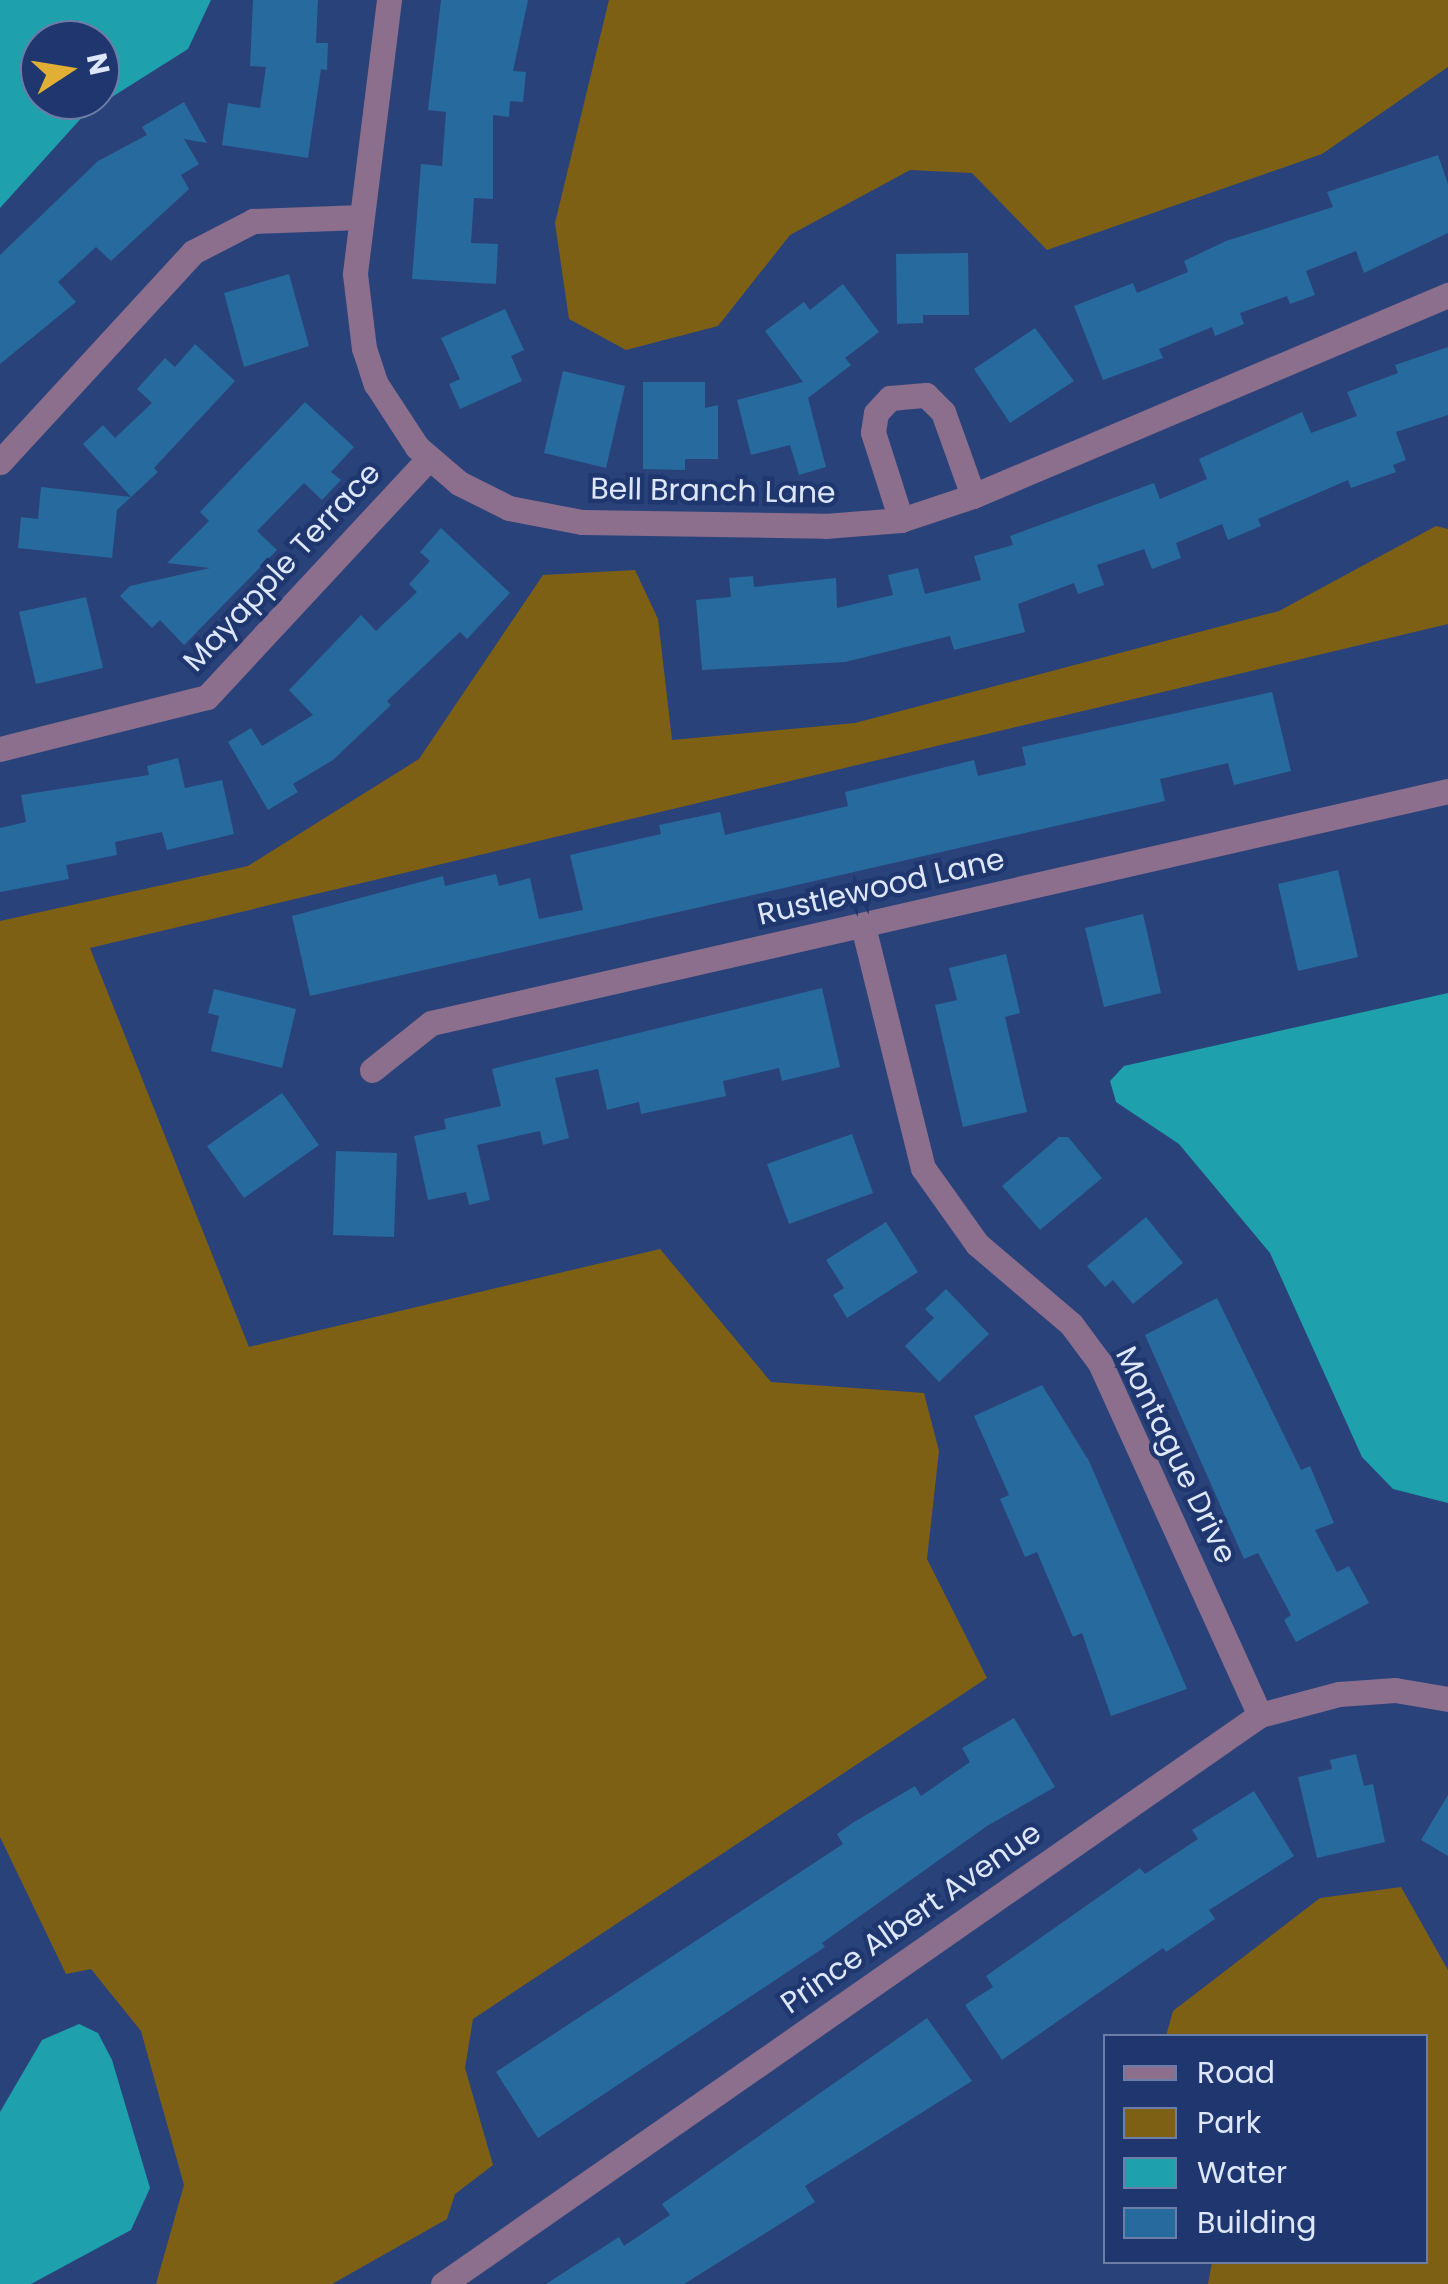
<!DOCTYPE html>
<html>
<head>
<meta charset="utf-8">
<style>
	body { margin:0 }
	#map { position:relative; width:1448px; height:2284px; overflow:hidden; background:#2a427a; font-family:Poppins,sans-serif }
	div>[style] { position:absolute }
	.green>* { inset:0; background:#7e6015 }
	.water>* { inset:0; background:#1fa0ad }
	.building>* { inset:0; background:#276a9d }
	.minor>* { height:25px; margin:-12.5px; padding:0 12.5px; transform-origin:12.5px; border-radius:12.5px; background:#8c6e8d }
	span { translate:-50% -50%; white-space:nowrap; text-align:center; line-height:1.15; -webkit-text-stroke:9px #20366e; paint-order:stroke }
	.street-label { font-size:30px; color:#dde7fc }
	.legend { position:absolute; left:1103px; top:2034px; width:325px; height:230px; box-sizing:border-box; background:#20366e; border:2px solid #6c7da7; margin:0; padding:12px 18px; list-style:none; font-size:30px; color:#dde7fc }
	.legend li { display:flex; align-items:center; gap:20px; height:50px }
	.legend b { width:50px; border:2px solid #6c7da7 }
	.north { position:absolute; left:20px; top:20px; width:100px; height:100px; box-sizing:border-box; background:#20366e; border:2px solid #6c7da7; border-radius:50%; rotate:78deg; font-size:28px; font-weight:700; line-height:40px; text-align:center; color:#dde7fc }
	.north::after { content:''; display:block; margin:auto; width:35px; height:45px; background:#e1af34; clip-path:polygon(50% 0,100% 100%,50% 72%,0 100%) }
</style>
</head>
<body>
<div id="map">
	<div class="green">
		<i style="clip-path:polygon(609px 0,1448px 0,1448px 67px,1322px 154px,1047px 250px,972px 173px,910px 170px,790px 235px,718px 326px,626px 350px,569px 319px,555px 223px)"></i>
		<i style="clip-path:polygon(1436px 526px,1448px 529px,1448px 624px,90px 948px,249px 1347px,660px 1249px,771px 1382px,924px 1393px,939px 1451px,927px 1559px,987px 1678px,473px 2019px,465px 2068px,493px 2165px,455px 2194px,447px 2219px,332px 2284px,156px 2284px,184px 2185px,141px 2031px,91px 1969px,66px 1974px,0 1837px,0 921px,248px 866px,419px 759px,543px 575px,635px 570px,658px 619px,672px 740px,855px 723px,1279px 611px)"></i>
		<i style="clip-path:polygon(1401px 1887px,1448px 1970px,1448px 2284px,1208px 2284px,1212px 2262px,1426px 2262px,1426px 2036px,1166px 2036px,1173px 2011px,1320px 1898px)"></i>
	</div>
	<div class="water">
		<i style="clip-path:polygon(evenodd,0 0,211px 0,188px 49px,85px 114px,0 208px,0 0,40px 40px,100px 40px,100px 100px,40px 100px,40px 40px)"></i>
		<i style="clip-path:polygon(1448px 993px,1448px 1503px,1393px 1489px,1362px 1457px,1270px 1253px,1179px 1144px,1116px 1102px,1110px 1081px,1124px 1066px)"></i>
		<i style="clip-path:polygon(79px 2024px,98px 2033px,112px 2060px,150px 2188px,131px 2230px,31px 2284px,0 2284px,0 2112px,42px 2040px)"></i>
	</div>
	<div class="building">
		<i style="clip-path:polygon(253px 0,318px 0,316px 43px,328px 43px,327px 70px,321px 69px,308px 158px,222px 145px,228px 103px,260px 108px,266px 67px,250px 66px)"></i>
		<i style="clip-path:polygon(441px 0,528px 0,513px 71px,526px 72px,523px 102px,510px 101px,509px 117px,493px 115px,493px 199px,474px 198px,471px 243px,498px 244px,496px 284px,412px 279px,421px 164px,442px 166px,446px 112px,428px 110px)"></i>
		<i style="clip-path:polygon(184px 102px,207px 143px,184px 139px,199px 164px,181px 175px,189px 189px,111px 261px,96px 247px,58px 282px,76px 302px,0 364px,0 255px,98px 161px,147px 135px,142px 127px)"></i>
		<i style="clip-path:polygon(1438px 155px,1448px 184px,1448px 233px,1364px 273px,1356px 251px,1306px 271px,1315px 295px,1290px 304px,1287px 296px,1240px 313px,1244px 324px,1215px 336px,1212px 327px,1159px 349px,1163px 358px,1103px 380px,1074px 306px,1133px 283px,1137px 293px,1188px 272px,1184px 261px,1226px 241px,1333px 207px,1327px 192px)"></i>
		<i style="clip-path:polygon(968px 253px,969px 315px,923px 315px,923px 323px,897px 324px,896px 254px)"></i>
		<i style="clip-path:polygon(289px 274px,309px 346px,244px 367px,224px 293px)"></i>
		<i style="clip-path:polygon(843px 284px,879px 332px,845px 358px,851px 365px,808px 398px,826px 467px,799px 475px,790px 445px,751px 455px,737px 400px,803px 382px,765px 331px,804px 302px,810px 310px)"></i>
		<i style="clip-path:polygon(505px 309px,524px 350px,511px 356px,522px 381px,460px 409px,449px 384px,460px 379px,441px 338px)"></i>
		<i style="clip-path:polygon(1035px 328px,1074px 381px,1010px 423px,974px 369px)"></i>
		<i style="clip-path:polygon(195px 344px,235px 381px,154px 468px,158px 472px,117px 510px,112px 558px,18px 548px,21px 517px,38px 519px,41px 487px,131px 497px,83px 444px,103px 425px,115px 438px,152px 403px,137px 389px,165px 358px,175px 367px)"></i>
		<i style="clip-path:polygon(1448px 347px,1448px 415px,1396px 432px,1406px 460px,1393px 465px,1396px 472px,1351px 488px,1348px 480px,1258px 519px,1261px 526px,1228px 540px,1222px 524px,1176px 543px,1181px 558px,1152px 569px,1144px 549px,1097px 565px,1104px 585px,1078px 594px,1074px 583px,1018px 604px,1025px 632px,954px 650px,950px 636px,845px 662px,702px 670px,696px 600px,731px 597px,729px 578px,753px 576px,754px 587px,836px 578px,837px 608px,893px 595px,888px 575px,918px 568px,925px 594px,981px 580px,974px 556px,1013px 545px,1010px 536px,1154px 483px,1160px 499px,1207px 479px,1199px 459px,1302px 412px,1311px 433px,1357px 416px,1347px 392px,1398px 373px,1395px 365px)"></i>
		<i style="clip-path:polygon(563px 371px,625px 386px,606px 468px,544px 453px)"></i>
		<i style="clip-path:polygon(643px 382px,705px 382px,705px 408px,718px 405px,718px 459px,685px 459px,685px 470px,643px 469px)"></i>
		<i style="clip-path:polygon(305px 402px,354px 447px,331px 472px,341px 480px,322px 500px,304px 483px,257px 531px,277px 550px,184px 645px,160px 620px,152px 628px,120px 596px,130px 586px,210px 568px,167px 563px,209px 521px,200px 512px)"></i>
		<i style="clip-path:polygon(441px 528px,510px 593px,467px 639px,460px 632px,387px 701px,391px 705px,333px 760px,293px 784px,298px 792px,268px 810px,228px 742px,251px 728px,262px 746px,313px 715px,289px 690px,361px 615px,376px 631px,417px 592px,409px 584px,430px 561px,420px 552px)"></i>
		<i style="clip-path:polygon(86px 597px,103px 668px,36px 684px,19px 612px)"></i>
		<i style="clip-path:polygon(1272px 692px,1291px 771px,1234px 785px,1228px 763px,1160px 779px,1165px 801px,310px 996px,292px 916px,443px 876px,445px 886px,496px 874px,499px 886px,530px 878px,539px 919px,583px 910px,570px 855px,661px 834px,659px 825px,720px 812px,725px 835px,848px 806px,845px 792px,974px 760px,978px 776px,1026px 765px,1022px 747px)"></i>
		<i style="clip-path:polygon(178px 758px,185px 788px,222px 780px,234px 834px,167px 850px,162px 832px,115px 842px,117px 855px,66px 865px,69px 879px,0 892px,0 828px,26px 822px,21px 795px,149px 775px,147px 766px)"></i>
		<i style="clip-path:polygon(1338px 870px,1358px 957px,1298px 971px,1278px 884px)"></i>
		<i style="clip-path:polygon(1143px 914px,1161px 993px,1104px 1007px,1085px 928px)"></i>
		<i style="clip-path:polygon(1006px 954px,1020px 1013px,1005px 1017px,1027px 1112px,963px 1127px,935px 1005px,957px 1000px,949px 968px)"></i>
		<i style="clip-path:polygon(822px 988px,840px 1067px,782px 1081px,779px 1068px,723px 1081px,726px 1096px,641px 1114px,639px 1102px,607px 1110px,598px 1069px,555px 1078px,569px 1138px,543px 1145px,540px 1131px,477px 1145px,490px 1200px,469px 1205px,466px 1192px,428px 1200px,414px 1136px,446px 1129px,444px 1119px,501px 1106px,492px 1069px)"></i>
		<i style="clip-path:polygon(214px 989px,296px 1009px,282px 1068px,211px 1051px,219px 1016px,208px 1013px)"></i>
		<i style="clip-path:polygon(282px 1093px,319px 1145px,244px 1198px,207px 1146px)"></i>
		<i style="clip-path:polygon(852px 1134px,873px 1193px,789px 1224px,767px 1164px)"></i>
		<i style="clip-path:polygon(1059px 1137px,1068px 1137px,1102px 1178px,1040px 1230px,1002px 1186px)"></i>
		<i style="clip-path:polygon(336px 1151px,397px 1153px,394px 1237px,333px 1235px)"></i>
		<i style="clip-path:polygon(1146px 1217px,1183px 1263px,1133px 1304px,1113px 1280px,1105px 1287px,1087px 1266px)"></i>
		<i style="clip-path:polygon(886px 1222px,918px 1272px,847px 1318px,833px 1295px,844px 1288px,826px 1260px)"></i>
		<i style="clip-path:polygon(946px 1289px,989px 1334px,939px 1382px,905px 1346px,934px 1318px,925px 1309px)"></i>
		<i style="clip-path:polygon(1217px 1298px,1301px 1470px,1310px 1466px,1334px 1523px,1315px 1530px,1337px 1572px,1349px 1566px,1369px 1603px,1296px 1642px,1284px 1620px,1291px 1615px,1258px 1553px,1244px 1559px,1145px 1335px)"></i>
		<i style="clip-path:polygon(1042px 1385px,1089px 1461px,1187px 1689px,1111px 1716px,1082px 1633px,1073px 1637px,1037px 1552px,1025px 1557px,1000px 1499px,1009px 1495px,974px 1416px)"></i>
		<i style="clip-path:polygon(1014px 1718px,1055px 1787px,987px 1826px,822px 1943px,825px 1947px,538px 2138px,496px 2072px,843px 1844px,837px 1834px,854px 1822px,915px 1786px,921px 1796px,970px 1762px,962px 1748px)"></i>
		<i style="clip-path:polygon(1356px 1754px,1364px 1786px,1373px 1784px,1385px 1842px,1317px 1858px,1298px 1777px,1332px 1769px,1330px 1760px)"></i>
		<i style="clip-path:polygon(1254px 1791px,1294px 1856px,1209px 1910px,1215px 1919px,1166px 1952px,1163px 1948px,1002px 2060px,965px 2005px,993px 1987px,986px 1976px,1140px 1868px,1145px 1874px,1198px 1839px,1192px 1830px)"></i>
		<i style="clip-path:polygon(1448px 1795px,1448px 1856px,1421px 1840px)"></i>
		<i style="clip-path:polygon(927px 2018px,972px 2081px,805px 2186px,815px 2202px,684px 2284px,546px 2284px,619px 2237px,624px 2246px,670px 2215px,662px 2204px)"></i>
	</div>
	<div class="minor">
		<i style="left:389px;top:0;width:276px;rotate:97.1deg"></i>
		<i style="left:355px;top:274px;width:75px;rotate:83.1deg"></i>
		<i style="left:364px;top:348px;width:38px;rotate:72deg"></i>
		<i style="left:376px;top:384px;width:75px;rotate:56.9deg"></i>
		<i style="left:417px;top:447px;width:55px;rotate:40.6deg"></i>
		<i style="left:459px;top:483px;width:56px;rotate:26.6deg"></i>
		<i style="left:509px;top:508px;width:74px;rotate:10.9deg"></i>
		<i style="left:582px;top:522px;width:243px;rotate:0.9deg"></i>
		<i style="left:825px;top:526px;width:76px;rotate:-4.5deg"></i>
		<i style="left:901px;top:520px;width:76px;rotate:-18.4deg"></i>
		<i style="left:973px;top:496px;width:516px;rotate:-22.94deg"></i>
		<i style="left:0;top:462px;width:285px;rotate:-47.4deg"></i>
		<i style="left:193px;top:252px;width:68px;rotate:-27.3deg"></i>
		<i style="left:253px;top:221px;width:108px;rotate:-2.1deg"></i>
		<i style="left:901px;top:520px;width:92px;rotate:-107.7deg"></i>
		<i style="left:873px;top:432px;width:19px;rotate:-81deg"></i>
		<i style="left:876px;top:413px;width:21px;rotate:-47deg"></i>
		<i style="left:890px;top:398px;width:36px;rotate:-5deg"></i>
		<i style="left:926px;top:395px;width:24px;rotate:45deg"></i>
		<i style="left:943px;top:412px;width:89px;rotate:70.3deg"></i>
		<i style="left:0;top:749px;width:213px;rotate:-14.1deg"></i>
		<i style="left:207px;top:697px;width:326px;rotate:-47.1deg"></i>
		<i style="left:863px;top:926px;width:249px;rotate:76.1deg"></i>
		<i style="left:923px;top:1168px;width:93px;rotate:54.6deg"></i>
		<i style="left:977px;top:1244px;width:123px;rotate:40.4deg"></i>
		<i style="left:1071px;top:1324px;width:49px;rotate:53.4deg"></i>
		<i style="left:1100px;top:1363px;width:387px;rotate:65.6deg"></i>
		<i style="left:372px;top:1070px;width:75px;rotate:-38.5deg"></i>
		<i style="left:431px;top:1023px;width:1043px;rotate:-12.85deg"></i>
		<i style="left:443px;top:2284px;width:996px;rotate:-34.86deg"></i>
		<i style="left:1260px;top:1715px;width:82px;rotate:-14.9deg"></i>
		<i style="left:1339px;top:1694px;width:56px;rotate:-4.1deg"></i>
		<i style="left:1395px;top:1690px;width:54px;rotate:9.6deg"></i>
	</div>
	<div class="street-label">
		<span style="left:713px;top:491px;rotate:1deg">Bell Branch Lane</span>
		<span style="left:282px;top:567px;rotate:-47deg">Mayapple Terrace</span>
		<span style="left:881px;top:887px;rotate:-13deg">Rustlewood Lane</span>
		<span style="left:1176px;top:1455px;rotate:64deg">Montague Drive</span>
		<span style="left:911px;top:1918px;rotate:-35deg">Prince Albert Avenue</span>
	</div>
	<ul class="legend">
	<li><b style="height:12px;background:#8c6e8d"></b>Road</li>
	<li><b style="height:28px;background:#7e6015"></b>Park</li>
	<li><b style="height:28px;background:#1fa0ad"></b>Water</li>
	<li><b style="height:28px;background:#276a9d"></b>Building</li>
	</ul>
	<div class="north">N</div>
</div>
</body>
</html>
